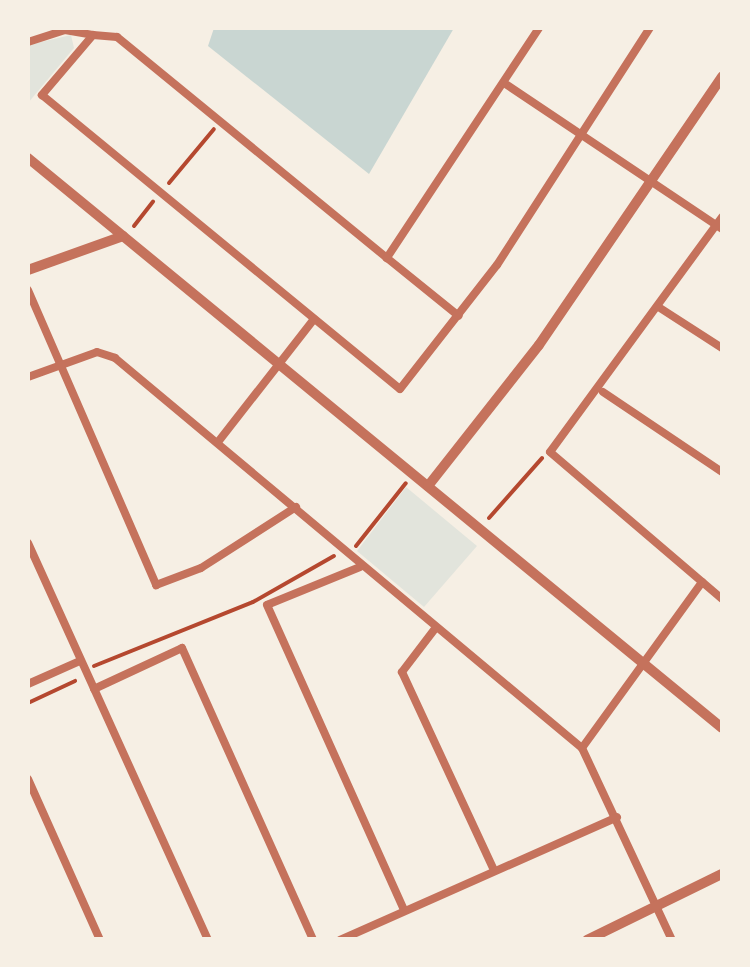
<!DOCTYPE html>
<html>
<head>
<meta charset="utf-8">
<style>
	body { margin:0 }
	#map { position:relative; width:750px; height:967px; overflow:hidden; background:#f6efe4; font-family:"Varela Round",sans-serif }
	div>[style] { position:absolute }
	.green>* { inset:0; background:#e2e4dc }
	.water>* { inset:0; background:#c9d6d2 }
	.path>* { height:4px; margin:-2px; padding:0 2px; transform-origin:2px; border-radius:2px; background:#b5482f }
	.minor>* { height:8px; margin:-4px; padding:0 4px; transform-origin:4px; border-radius:4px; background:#c5725c }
	.tertiary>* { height:10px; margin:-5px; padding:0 5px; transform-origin:5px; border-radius:5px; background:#c5725c }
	span { translate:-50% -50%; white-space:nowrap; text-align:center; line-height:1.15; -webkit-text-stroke:10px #f6efe4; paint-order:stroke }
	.frame { position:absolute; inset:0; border:30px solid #f6efe4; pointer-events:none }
</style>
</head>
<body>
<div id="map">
	<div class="green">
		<i style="clip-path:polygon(71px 35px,74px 48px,28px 103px,28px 45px)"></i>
		<i style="clip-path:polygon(406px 487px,477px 546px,424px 607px,357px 551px)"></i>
	</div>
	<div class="water">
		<i style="clip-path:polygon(214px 28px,454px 28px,369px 174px,208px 46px)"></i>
	</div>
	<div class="path">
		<i style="left:169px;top:183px;width:70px;rotate:-50.2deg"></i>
		<i style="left:134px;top:226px;width:31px;rotate:-52deg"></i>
		<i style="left:489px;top:518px;width:80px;rotate:-48.5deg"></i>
		<i style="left:356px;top:546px;width:80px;rotate:-51.6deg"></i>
		<i style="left:94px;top:666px;width:171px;rotate:-21.9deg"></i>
		<i style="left:253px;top:602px;width:93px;rotate:-29.6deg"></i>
		<i style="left:28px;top:703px;width:52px;rotate:-25.1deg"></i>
	</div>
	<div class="minor">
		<i style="left:539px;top:28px;width:276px;rotate:123.5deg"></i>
		<i style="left:387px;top:258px;width:349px;rotate:-140.7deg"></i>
		<i style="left:117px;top:37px;width:24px;rotate:-175deg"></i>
		<i style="left:93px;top:35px;width:79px;rotate:130.4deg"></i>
		<i style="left:42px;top:95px;width:463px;rotate:39.4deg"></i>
		<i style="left:400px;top:389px;width:157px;rotate:-52deg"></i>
		<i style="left:497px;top:265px;width:282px;rotate:-57.2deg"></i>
		<i style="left:28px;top:42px;width:39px;rotate:-18deg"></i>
		<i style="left:65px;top:30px;width:28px;rotate:10deg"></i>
		<i style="left:504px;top:83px;width:262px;rotate:33.8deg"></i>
		<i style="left:722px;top:217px;width:291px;rotate:126.2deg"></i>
		<i style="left:550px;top:452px;width:226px;rotate:40.5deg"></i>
		<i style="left:387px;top:258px;width:92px;rotate:38.9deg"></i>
		<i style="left:28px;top:290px;width:322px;rotate:66.5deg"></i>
		<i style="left:156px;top:585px;width:48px;rotate:-20.7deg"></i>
		<i style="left:201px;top:568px;width:113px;rotate:-32.7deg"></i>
		<i style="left:660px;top:308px;width:74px;rotate:32.8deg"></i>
		<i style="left:28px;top:377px;width:73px;rotate:-19.9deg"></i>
		<i style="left:97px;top:352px;width:19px;rotate:18deg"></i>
		<i style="left:115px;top:358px;width:608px;rotate:39.87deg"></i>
		<i style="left:582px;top:748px;width:212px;rotate:64.9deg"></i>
		<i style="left:603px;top:392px;width:143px;rotate:33.9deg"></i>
		<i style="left:218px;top:442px;width:156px;rotate:-52deg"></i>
		<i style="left:28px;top:543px;width:436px;rotate:65.6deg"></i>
		<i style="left:360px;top:567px;width:100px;rotate:157.8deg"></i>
		<i style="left:267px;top:605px;width:332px;rotate:65.8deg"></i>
		<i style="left:434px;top:630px;width:53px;rotate:127.3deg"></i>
		<i style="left:402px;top:672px;width:218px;rotate:65.1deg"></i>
		<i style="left:28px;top:684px;width:57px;rotate:-23.9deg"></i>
		<i style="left:94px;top:689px;width:97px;rotate:-25deg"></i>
		<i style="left:182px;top:648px;width:320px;rotate:65.8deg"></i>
		<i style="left:582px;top:748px;width:205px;rotate:-54.1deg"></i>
		<i style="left:28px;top:779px;width:176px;rotate:65.9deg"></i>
		<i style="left:340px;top:940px;width:303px;rotate:-23.9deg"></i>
	</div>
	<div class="tertiary">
		<i style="left:28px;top:158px;width:898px;rotate:39.4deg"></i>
		<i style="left:28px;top:270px;width:101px;rotate:-19.7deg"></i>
		<i style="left:428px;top:486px;width:179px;rotate:-51.8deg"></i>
		<i style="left:539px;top:345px;width:325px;rotate:-55.7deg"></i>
		<i style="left:587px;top:940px;width:150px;rotate:-26.1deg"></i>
	</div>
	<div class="frame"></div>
</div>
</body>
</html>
